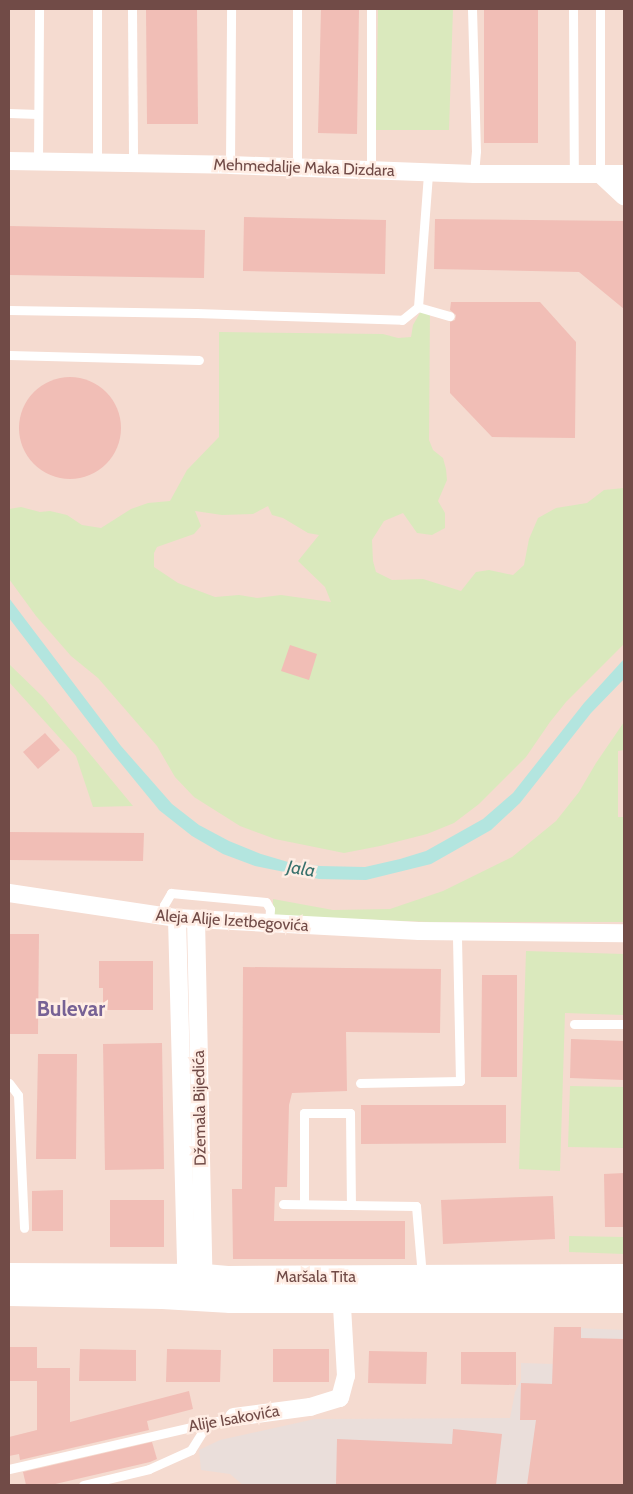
<!DOCTYPE html>
<html>
<head>
<meta charset="utf-8">
<style>
	body { margin:0 }
	#map { position:relative; width:633px; height:1494px; overflow:hidden; background:#fce9de; font-family:Cabin,sans-serif }
	div>[style] { position:absolute }
	.residential>* { inset:0; background:#f5dbd0 }
	.industrial>* { inset:0; background:#eadeda }
	.green>* { inset:0; background:#dae9bd }
	.water>* { inset:0; background:#b3e5df }
	.building>* { inset:0; background:#f1beb6 }
	.round { border-radius:50% }
	.lane>* { height:9px; margin:-4.5px; padding:0 4.5px; transform-origin:4.5px; border-radius:4.5px; background:#fff }
	.street>* { height:18px; margin:-9px; padding:0 9px; transform-origin:9px; border-radius:9px; background:#fff }
	.secondary>* { height:25px; margin:-12.5px; padding:0 12.5px; transform-origin:12.5px; border-radius:12.5px; background:#fff }
	span { translate:-50% -50%; white-space:nowrap; text-align:center; line-height:1.15; -webkit-text-stroke:5px #ffede4; paint-order:stroke }
	.street-label { font-size:16px; color:#714b47 }
	.water-label { font-size:18px; color:#38716c; font-style:italic }
	.district-label { font-size:21px; color:#776295; font-weight:700 }
	.frame { position:absolute; inset:0; border:10px solid #714b47; pointer-events:none }
</style>
</head>
<body>
<div id="map">
	<div class="residential">
		<i style="clip-path:polygon(9px 9px,624px 9px,624px 1485px,9px 1485px)"></i>
	</div>
	<div class="industrial">
		<i style="clip-path:polygon(554px 1327px,624px 1330px,624px 1485px,243px 1485px,230px 1474px,201px 1470px,199px 1450px,220px 1440px,315px 1419px,510px 1418px,515px 1392px,521px 1380px,521px 1363px,553px 1364px)"></i>
	</div>
	<div class="green">
		<i style="clip-path:polygon(378px 9px,453px 9px,449px 130px,376px 130px)"></i>
		<i style="clip-path:polygon(evenodd,430px 307px,429px 440px,433px 450px,443px 458px,446px 469px,447px 480px,438px 501px,445px 513px,445px 528px,432px 535px,417px 533px,403px 513px,384px 521px,372px 540px,373px 561px,376px 572px,392px 580px,423px 579px,461px 591px,476px 572px,489px 570px,513px 575px,524px 565px,529px 539px,538px 518px,556px 508px,587px 503px,604px 490px,624px 488px,624px 644px,566px 702px,550px 722px,526px 757px,479px 804px,454px 823px,427px 834px,380px 846px,344px 853px,275px 839px,240px 826px,194px 797px,175px 777px,157px 746px,98px 678px,71px 656px,36px 616px,9px 579px,9px 509px,21px 507px,40px 512px,50px 511px,67px 515px,82px 525px,101px 528px,131px 509px,148px 503px,170px 501px,187px 470px,219px 437px,219px 332px,383px 334px,398px 338px,411px 337px,413px 325px,421px 311px,430px 307px,268px 506px,272px 515px,283px 518px,308px 533px,319px 535px,298px 561px,325px 587px,331px 602px,281px 595px,257px 598px,239px 595px,215px 597px,178px 583px,154px 567px,154px 553px,157px 547px,194px 534px,201px 526px,195px 511px,222px 515px,253px 514px,268px 506px)"></i>
		<i style="clip-path:polygon(9px 664px,43px 697px,133px 806px,93px 807px,76px 756px,9px 682px)"></i>
		<i style="clip-path:polygon(624px 722px,624px 750px,618px 751px,618px 817px,624px 817px,624px 922px,431px 922px,273px 916px,273px 899px,333px 910px,390px 909px,443px 891px,512px 857px,556px 821px,579px 792px,596px 763px)"></i>
		<i style="clip-path:polygon(526px 951px,624px 954px,624px 1015px,565px 1013px,560px 1171px,519px 1169px)"></i>
		<i style="clip-path:polygon(570px 1086px,624px 1087px,624px 1148px,568px 1147px)"></i>
		<i style="clip-path:polygon(569px 1236px,624px 1237px,624px 1254px,569px 1252px)"></i>
	</div>
	<div class="water">
		<i style="clip-path:polygon(9px 598px,121px 746px,172px 804px,199px 825px,229px 841px,261px 854px,288px 862px,320px 866px,365px 867px,400px 859px,426px 851px,483px 819px,513px 793px,584px 703px,624px 659px,624px 679px,591px 713px,520px 803px,491px 830px,431px 864px,366px 880px,319px 879px,255px 866px,223px 854px,192px 836px,159px 810px,110px 750px,9px 618px)"></i>
	</div>
	<div class="building">
		<i style="clip-path:polygon(146px 9px,197px 9px,198px 124px,147px 124px)"></i>
		<i style="clip-path:polygon(321px 9px,359px 9px,357px 134px,318px 133px)"></i>
		<i style="clip-path:polygon(484px 9px,538px 9px,538px 143px,484px 143px)"></i>
		<i style="clip-path:polygon(244px 217px,386px 220px,385px 274px,243px 271px)"></i>
		<i style="clip-path:polygon(435px 219px,624px 221px,624px 309px,579px 272px,434px 269px)"></i>
		<i style="clip-path:polygon(9px 226px,205px 230px,204px 278px,9px 275px)"></i>
		<i style="clip-path:polygon(451px 302px,540px 302px,576px 342px,575px 438px,492px 437px,450px 393px,450px 322px,455px 320px,456px 315px,450px 310px)"></i>
		<i class="round" style="left:19px;top:377px;width:102px;height:102px"></i>
		<i style="clip-path:polygon(290px 645px,317px 654px,309px 680px,281px 671px)"></i>
		<i style="clip-path:polygon(45px 733px,60px 750px,38px 769px,23px 752px)"></i>
		<i style="clip-path:polygon(9px 832px,144px 833px,143px 861px,9px 860px)"></i>
		<i style="clip-path:polygon(9px 934px,39px 934px,38px 1034px,9px 1034px)"></i>
		<i style="clip-path:polygon(99px 961px,153px 961px,153px 1010px,103px 1010px,103px 988px,99px 988px)"></i>
		<i style="clip-path:polygon(243px 967px,441px 969px,440px 1033px,346px 1032px,347px 1091px,292px 1093px,289px 1105px,287px 1187px,275px 1187px,274px 1221px,405px 1221px,405px 1259px,233px 1259px,232px 1189px,242px 1189px)"></i>
		<i style="clip-path:polygon(482px 975px,517px 975px,517px 1077px,481px 1077px)"></i>
		<i style="clip-path:polygon(571px 1039px,624px 1041px,624px 1080px,570px 1078px)"></i>
		<i style="clip-path:polygon(162px 1043px,164px 1169px,105px 1170px,103px 1044px)"></i>
		<i style="clip-path:polygon(38px 1054px,77px 1054px,76px 1159px,36px 1159px)"></i>
		<i style="clip-path:polygon(361px 1105px,506px 1105px,506px 1143px,361px 1144px)"></i>
		<i style="clip-path:polygon(624px 1173px,624px 1227px,605px 1227px,604px 1174px)"></i>
		<i style="clip-path:polygon(63px 1190px,63px 1231px,32px 1231px,32px 1191px)"></i>
		<i style="clip-path:polygon(553px 1196px,555px 1239px,443px 1244px,441px 1200px)"></i>
		<i style="clip-path:polygon(110px 1200px,164px 1200px,164px 1247px,110px 1247px)"></i>
		<i style="clip-path:polygon(554px 1327px,581px 1327px,581px 1338px,624px 1339px,624px 1485px,527px 1485px,536px 1420px,520px 1420px,521px 1383px,552px 1384px)"></i>
		<i style="clip-path:polygon(9px 1347px,37px 1347px,37px 1381px,9px 1381px)"></i>
		<i style="clip-path:polygon(80px 1349px,136px 1350px,136px 1381px,79px 1381px)"></i>
		<i style="clip-path:polygon(167px 1349px,221px 1350px,220px 1382px,166px 1382px)"></i>
		<i style="clip-path:polygon(273px 1349px,329px 1349px,329px 1382px,273px 1382px)"></i>
		<i style="clip-path:polygon(369px 1351px,427px 1352px,426px 1384px,368px 1383px)"></i>
		<i style="clip-path:polygon(461px 1352px,516px 1352px,516px 1385px,461px 1384px)"></i>
		<i style="clip-path:polygon(37px 1368px,70px 1368px,70px 1422px,189px 1391px,193px 1409px,147px 1421px,149px 1430px,20px 1460px,19px 1454px,9px 1456px,9px 1437px,37px 1430px)"></i>
		<i style="clip-path:polygon(453px 1429px,502px 1434px,496px 1485px,336px 1485px,337px 1439px,452px 1444px)"></i>
		<i style="clip-path:polygon(152px 1442px,157px 1459px,150px 1462px,51px 1485px,26px 1485px,23px 1472px)"></i>
	</div>
	<div class="lane">
		<i style="left:132px;top:9px;width:154px;rotate:89.6deg"></i>
		<i style="left:297px;top:9px;width:160px;rotate:90deg"></i>
		<i style="left:472px;top:9px;width:142px;rotate:88.4deg"></i>
		<i style="left:476px;top:151px;width:23px;rotate:95deg"></i>
		<i style="left:573px;top:9px;width:165px;rotate:89.7deg"></i>
		<i style="left:600px;top:9px;width:165px;rotate:90deg"></i>
		<i style="left:9px;top:113px;width:29px;rotate:2deg"></i>
		<i style="left:38px;top:162px;width:153px;rotate:-89.6deg"></i>
		<i style="left:97px;top:163px;width:154px;rotate:-90deg"></i>
		<i style="left:230px;top:165px;width:156px;rotate:-89.6deg"></i>
		<i style="left:371px;top:170px;width:161px;rotate:-90deg"></i>
		<i style="left:418px;top:307px;width:33px;rotate:16deg"></i>
		<i style="left:9px;top:310px;width:187px;rotate:0.9deg"></i>
		<i style="left:196px;top:313px;width:206px;rotate:1.9deg"></i>
		<i style="left:402px;top:320px;width:21px;rotate:-39deg"></i>
		<i style="left:418px;top:307px;width:134px;rotate:-85.7deg"></i>
		<i style="left:9px;top:355px;width:190px;rotate:1.5deg"></i>
		<i style="left:163px;top:917px;width:12px;rotate:-85deg"></i>
		<i style="left:164px;top:905px;width:14px;rotate:-60deg"></i>
		<i style="left:171px;top:893px;width:95px;rotate:5.4deg"></i>
		<i style="left:266px;top:902px;width:8px;rotate:60deg"></i>
		<i style="left:270px;top:909px;width:15px;rotate:94deg"></i>
		<i style="left:574px;top:1024px;width:50px"></i>
		<i style="left:9px;top:1083px;width:15px;rotate:53deg"></i>
		<i style="left:18px;top:1095px;width:133px;rotate:87.4deg"></i>
		<i style="left:360px;top:1083px;width:100px;rotate:-1.1deg"></i>
		<i style="left:460px;top:1081px;width:149px;rotate:-91.2deg"></i>
		<i style="left:283px;top:1204px;width:133px;rotate:0.9deg"></i>
		<i style="left:416px;top:1206px;width:70px;rotate:85.1deg"></i>
		<i style="left:304px;top:1204px;width:91px;rotate:-90deg"></i>
		<i style="left:304px;top:1113px;width:46px"></i>
		<i style="left:350px;top:1113px;width:91px;rotate:89.4deg"></i>
		<i style="left:9px;top:1469px;width:231px;rotate:-13deg"></i>
		<i style="left:83px;top:1485px;width:68px;rotate:-13.6deg"></i>
		<i style="left:149px;top:1469px;width:46px;rotate:-24.3deg"></i>
		<i style="left:191px;top:1450px;width:34px;rotate:-58deg"></i>
	</div>
	<div class="street">
		<i style="left:9px;top:161px;width:221px;rotate:1deg"></i>
		<i style="left:230px;top:165px;width:244px;rotate:2.1deg"></i>
		<i style="left:474px;top:174px;width:150px"></i>
		<i style="left:600px;top:174px;width:33px;rotate:43deg"></i>
		<i style="left:9px;top:893px;width:170px;rotate:8.5deg"></i>
		<i style="left:177px;top:918px;width:242px;rotate:3.1deg"></i>
		<i style="left:419px;top:931px;width:205px;rotate:0.6deg"></i>
		<i style="left:177px;top:918px;width:370px;rotate:88.5deg"></i>
		<i style="left:196px;top:919px;width:369px;rotate:88.8deg"></i>
		<i style="left:234px;top:1417px;width:77px;rotate:-7.5deg"></i>
		<i style="left:310px;top:1407px;width:31px;rotate:-17deg"></i>
		<i style="left:340px;top:1398px;width:23px;rotate:-75deg"></i>
		<i style="left:346px;top:1376px;width:86px;rotate:-93.3deg"></i>
	</div>
	<div class="secondary">
		<i style="left:9px;top:1275px;width:195px;rotate:0.3deg"></i>
		<i style="left:204px;top:1276px;width:23px;rotate:5deg"></i>
		<i style="left:227px;top:1278px;width:397px;rotate:-0.3deg"></i>
		<i style="left:9px;top:1293px;width:153px;rotate:1.1deg"></i>
		<i style="left:162px;top:1296px;width:68px;rotate:3.4deg"></i>
		<i style="left:230px;top:1300px;width:394px"></i>
	</div>
	<div class="street-label">
		<span style="left:304px;top:168px;rotate:2deg">Mehmedalije Maka Dizdara</span>
		<span style="left:232px;top:921px;rotate:4deg">Aleja Alije Izetbegovića</span>
		<span style="left:200px;top:1108px;rotate:-91deg">Džemala Bijedića</span>
		<span style="left:316px;top:1277px">Maršala Tita</span>
		<span style="left:234px;top:1419px;rotate:-10deg">Alije Isakovića</span>
	</div>
	<div class="water-label">
		<span style="left:301px;top:869px;rotate:9deg">Jala</span>
	</div>
	<div class="district-label">
		<span style="left:71px;top:1009px">Bulevar</span>
	</div>
	<div class="frame"></div>
</div>
</body>
</html>
